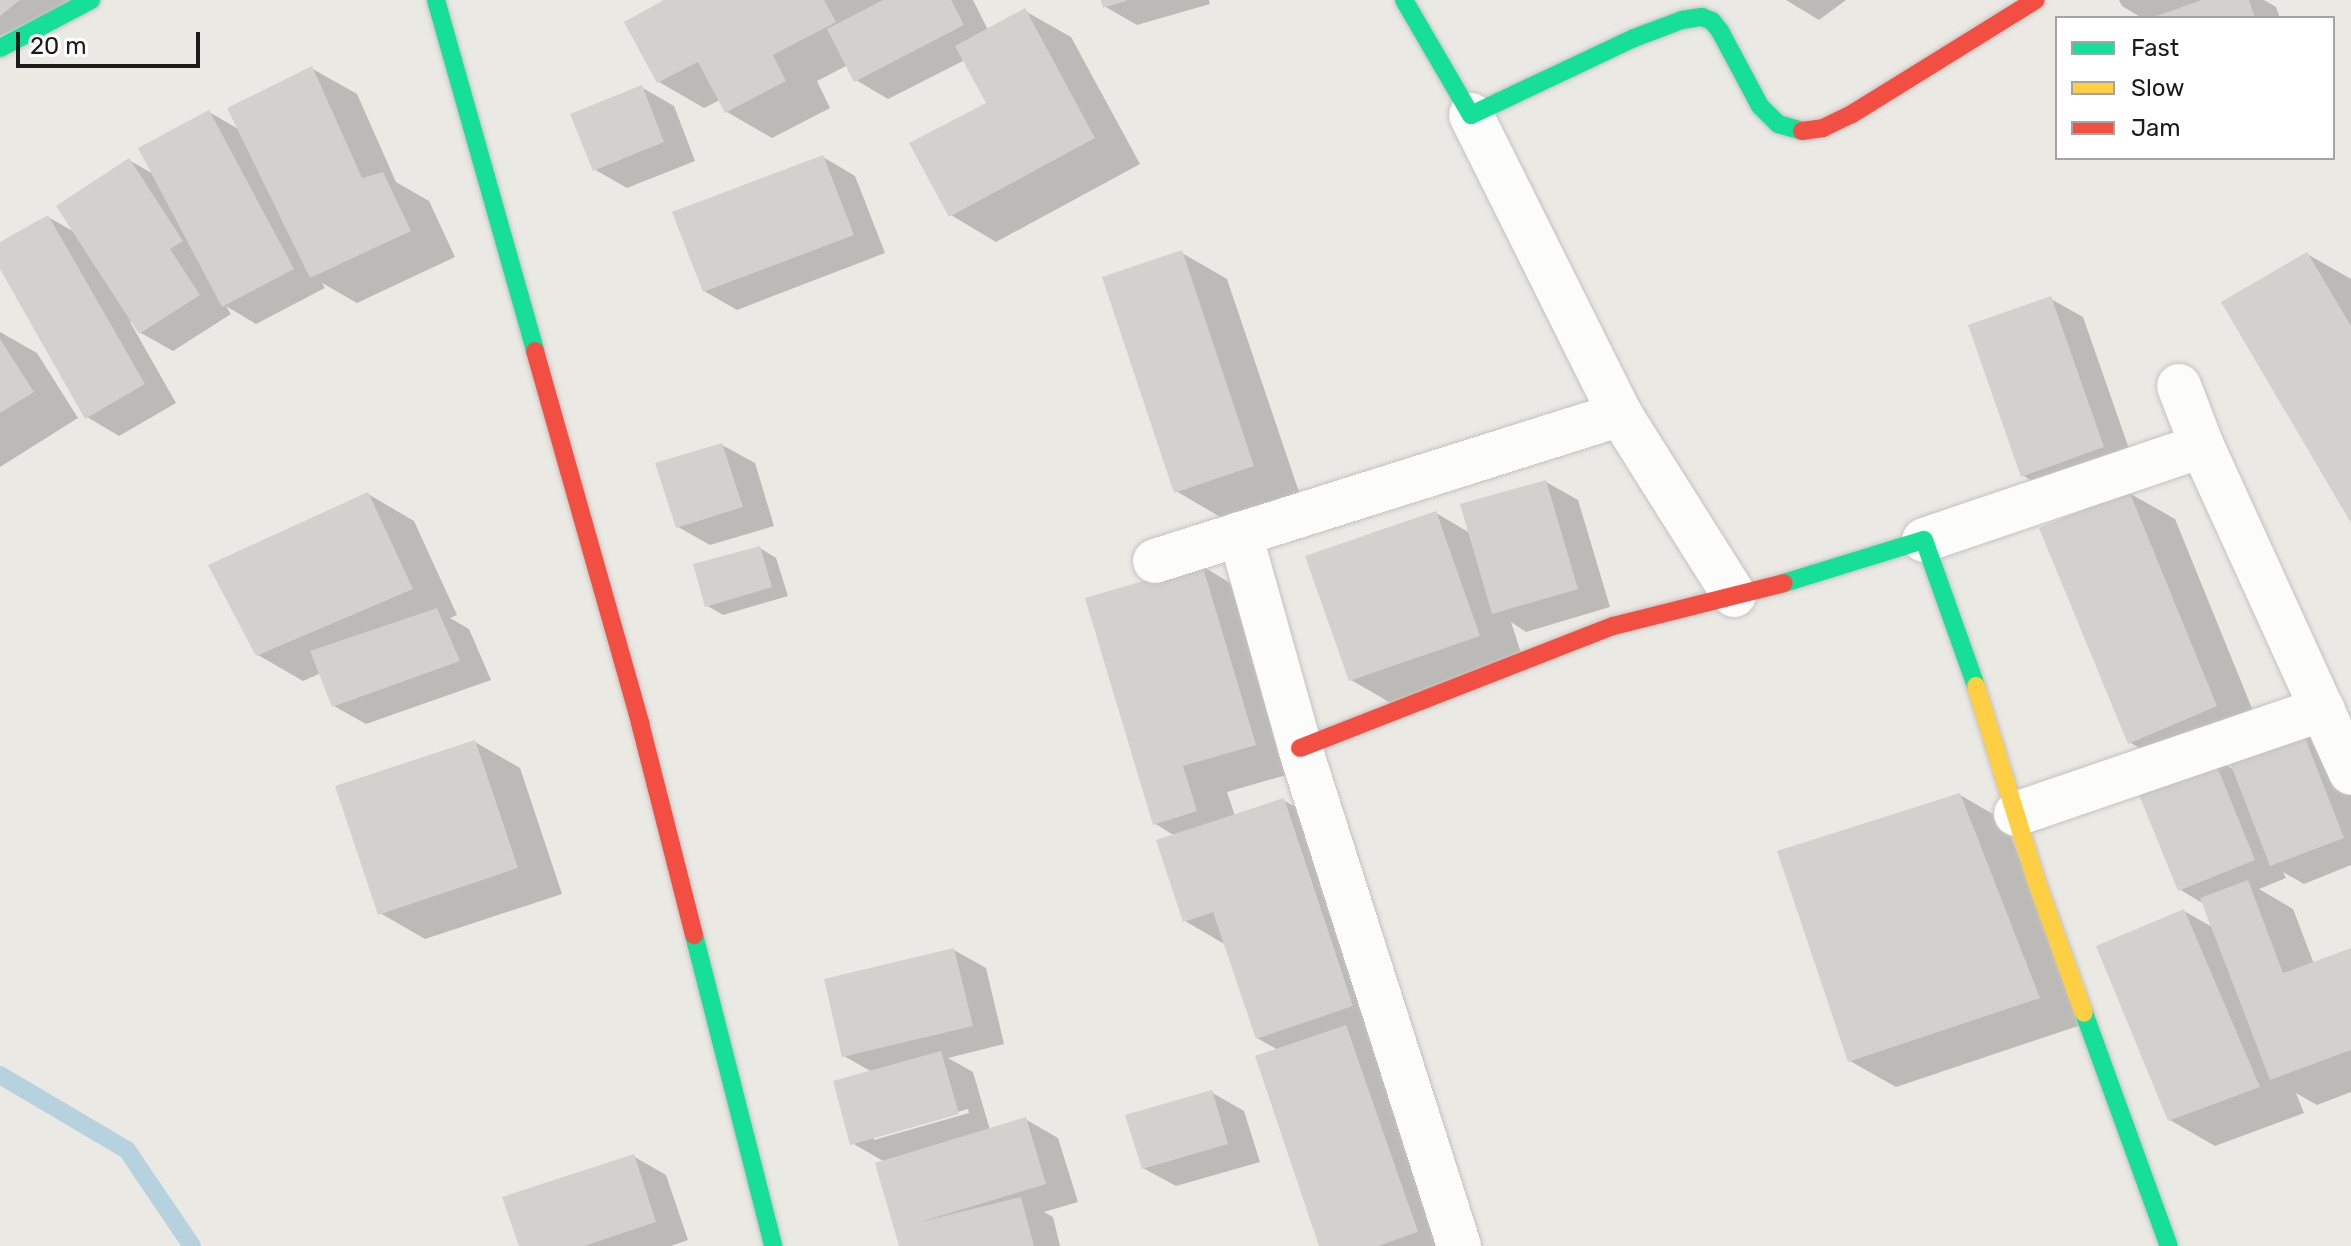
<!DOCTYPE html>
<html>
<head>
<meta charset="utf-8">
<style>
	body { margin:0 }
	#map { position:relative; width:2351px; height:1246px; overflow:hidden; background:#eae9e4; font-family:Rubik,sans-serif }
	div>[style] { position:absolute }
	.shadow>* { inset:0; background:#0003 }
	.stream>* { height:18px; margin:-9px; padding:0 9px; transform-origin:9px; border-radius:9px; background:#b6d2de }
	.building>* { inset:0; background:#d2d1cd }
	.roads { filter:drop-shadow(0 0 2px #c3c2c0) drop-shadow(0 0 2px #c3c2c0) }
	.street>* { height:44px; margin:-22px; padding:0 22px; transform-origin:22px; border-radius:22px; background:#fcfcfb }
	.fast>* { height:18px; margin:-9px; padding:0 9px; transform-origin:9px; border-radius:9px; background:#16e098 }
	.slow>* { height:18px; margin:-9px; padding:0 9px; transform-origin:9px; border-radius:9px; background:#ffcf43 }
	.jam>* { height:18px; margin:-9px; padding:0 9px; transform-origin:9px; border-radius:9px; background:#f24e42 }
	span { translate:-50% -50%; white-space:nowrap; text-align:center; line-height:1.15; -webkit-text-stroke:6px #fff; paint-order:stroke }
	.legend { position:absolute; left:2055px; top:16px; width:280px; height:144px; box-sizing:border-box; background:#fff; border:2px solid #a4a4a4; margin:0; padding:10px 14px; list-style:none; font-size:24px; color:#1c1c1c }
	.legend li { display:flex; align-items:center; gap:16px; height:40px }
	.legend b { width:40px; border:2px solid #a4a4a4 }
	.scale { position:absolute; left:16px; top:32px; width:184px; height:36px; box-sizing:border-box; border:4px solid #1c1c1c; border-top:0; padding-left:10px; font-size:24px; line-height:28px; white-space:nowrap; color:#1c1c1c; -webkit-text-stroke:6px #fff; paint-order:stroke }
</style>
</head>
<body>
<div id="map">
	<div class="shadow">
		<i style="clip-path:polygon(0 0,76px 0,0 36px)"></i>
		<i style="clip-path:polygon(669px 0,973px 0,988px 30px,1025px 11px,1071px 37px,1140px 164px,996px 242px,951px 215px,989px 103px,965px 60px,888px 99px,856px 80px,848px 65px,817px 81px,830px 108px,772px 138px,727px 112px,720px 100px,704px 108px,659px 82px)"></i>
		<i style="clip-path:polygon(1103px 0,1209px 0,1210px 4px,1137px 25px,1104px 6px)"></i>
		<i style="clip-path:polygon(1786px 0,1846px 0,1819px 20px)"></i>
		<i style="clip-path:polygon(2119px 0,2264px 0,2276px 7px,2280px 18px,2142px 18px,2122px 6px)"></i>
		<i style="clip-path:polygon(311px 68px,357px 94px,396px 182px,429px 201px,455px 257px,357px 303px,322px 283px,325px 288px,256px 324px,226px 306px,231px 314px,173px 351px,141px 333px,132px 320px,130px 322px,176px 403px,119px 436px,87px 417px,0 264px,0 245px,48px 217px,76px 233px,129px 160px,155px 175px,209px 112px,240px 130px)"></i>
		<i style="clip-path:polygon(641px 87px,674px 106px,695px 161px,627px 188px,594px 169px)"></i>
		<i style="clip-path:polygon(823px 157px,855px 176px,885px 253px,737px 310px,704px 291px)"></i>
		<i style="clip-path:polygon(1182px 253px,1227px 279px,1299px 492px,1222px 518px,1176px 491px)"></i>
		<i style="clip-path:polygon(2307px 254px,2351px 279px,2351px 519px)"></i>
		<i style="clip-path:polygon(2051px 299px,2083px 317px,2135px 466px,2055px 494px,2022px 475px)"></i>
		<i style="clip-path:polygon(0 332px,37px 353px,78px 418px,0 467px)"></i>
		<i style="clip-path:polygon(722px 445px,755px 463px,774px 526px,710px 545px,678px 527px)"></i>
		<i style="clip-path:polygon(1546px 482px,1578px 500px,1610px 607px,1526px 632px,1511px 622px,1524px 662px,1396px 706px,1351px 680px,1436px 513px,1470px 533px)"></i>
		<i style="clip-path:polygon(2129px 493px,2175px 519px,2262px 733px,2208px 755px,2235px 770px,2298px 724px,2331px 743px,2351px 794px,2351px 865px,2304px 884px,2283px 872px,2286px 878px,2259px 889px,2293px 909px,2314px 964px,2351px 950px,2351px 1092px,2317px 1105px,2296px 1093px,2304px 1113px,2215px 1146px,2170px 1120px,2184px 911px,2214px 928px,2204px 904px,2179px 889px,2178px 770px,2129px 742px)"></i>
		<i style="clip-path:polygon(368px 494px,414px 521px,457px 615px,450px 618px,469px 629px,491px 680px,366px 724px,334px 706px,321px 673px,303px 681px,258px 655px)"></i>
		<i style="clip-path:polygon(760px 548px,776px 558px,788px 596px,723px 615px,706px 605px)"></i>
		<i style="clip-path:polygon(1202px 566px,1247px 593px,1300px 771px,1227px 792px,1235px 816px,1283px 800px,1329px 826px,1458px 1246px,1321px 1246px,1278px 1050px,1257px 1038px,1226px 945px,1185px 921px,1175px 836px,1154px 823px)"></i>
		<i style="clip-path:polygon(475px 742px,520px 768px,562px 894px,425px 939px,380px 913px)"></i>
		<i style="clip-path:polygon(1960px 795px,2005px 821px,2084px 1024px,1896px 1087px,1850px 1061px)"></i>
		<i style="clip-path:polygon(evenodd,954px 950px,986px 968px,1004px 1044px,948px 1058px,973px 1072px,990px 1130px,1025px 1119px,1058px 1138px,1078px 1202px,1044px 1212px,1053px 1217px,1060px 1246px,901px 1246px,885px 1162px,852px 1143px,872px 1072px,844px 1056px,954px 950px,968px 1109px,969px 1113px,874px 1140px,874px 1136px,968px 1109px)"></i>
		<i style="clip-path:polygon(1211px 1092px,1244px 1111px,1260px 1162px,1176px 1186px,1143px 1168px)"></i>
		<i style="clip-path:polygon(633px 1156px,666px 1175px,688px 1240px,671px 1246px,521px 1246px)"></i>
	</div>
	<div class="stream">
		<i style="left:0;top:1075px;width:147px;rotate:30.6deg"></i>
		<i style="left:127px;top:1150px;width:116px;rotate:55.9deg"></i>
	</div>
	<div class="building">
		<i style="clip-path:polygon(0 0,20px 0,0 16px)"></i>
		<i style="clip-path:polygon(664px 0,824px 0,836px 22px,773px 55px,786px 81px,725px 113px,698px 62px,657px 83px,624px 22px)"></i>
		<i style="clip-path:polygon(883px 0,951px 0,964px 25px,854px 82px,827px 29px)"></i>
		<i style="clip-path:polygon(1101px 0,1126px 0,1126px 1px,1103px 8px)"></i>
		<i style="clip-path:polygon(2202px 0,2249px 0,2255px 18px,2151px 18px)"></i>
		<i style="clip-path:polygon(1025px 8px,1095px 138px,949px 217px,909px 143px,986px 103px,955px 46px)"></i>
		<i style="clip-path:polygon(312px 66px,362px 178px,383px 172px,411px 231px,310px 278px,227px 108px)"></i>
		<i style="clip-path:polygon(642px 85px,664px 142px,593px 171px,570px 114px)"></i>
		<i style="clip-path:polygon(209px 110px,294px 269px,222px 307px,138px 148px)"></i>
		<i style="clip-path:polygon(823px 155px,854px 235px,703px 292px,672px 212px)"></i>
		<i style="clip-path:polygon(129px 158px,183px 241px,170px 249px,200px 295px,139px 334px,56px 206px)"></i>
		<i style="clip-path:polygon(48px 215px,145px 384px,85px 419px,0 269px,0 242px)"></i>
		<i style="clip-path:polygon(1182px 250px,1254px 466px,1174px 493px,1102px 277px)"></i>
		<i style="clip-path:polygon(2307px 252px,2351px 326px,2351px 523px,2221px 302px)"></i>
		<i style="clip-path:polygon(2051px 296px,2104px 447px,2021px 477px,1968px 325px)"></i>
		<i style="clip-path:polygon(0 339px,34px 392px,0 413px)"></i>
		<i style="clip-path:polygon(722px 443px,743px 507px,676px 528px,655px 463px)"></i>
		<i style="clip-path:polygon(1546px 480px,1578px 589px,1492px 614px,1460px 504px)"></i>
		<i style="clip-path:polygon(2129px 491px,2217px 706px,2128px 744px,2039px 528px)"></i>
		<i style="clip-path:polygon(368px 492px,413px 589px,256px 656px,208px 565px)"></i>
		<i style="clip-path:polygon(1436px 511px,1480px 636px,1349px 681px,1305px 556px)"></i>
		<i style="clip-path:polygon(760px 546px,772px 587px,705px 607px,693px 564px)"></i>
		<i style="clip-path:polygon(1202px 564px,1256px 745px,1183px 766px,1197px 811px,1153px 825px,1085px 598px)"></i>
		<i style="clip-path:polygon(437px 608px,460px 661px,332px 707px,310px 651px)"></i>
		<i style="clip-path:polygon(2299px 722px,2344px 838px,2270px 866px,2225px 750px)"></i>
		<i style="clip-path:polygon(475px 740px,518px 868px,378px 915px,335px 786px)"></i>
		<i style="clip-path:polygon(2212px 754px,2255px 860px,2178px 891px,2135px 785px)"></i>
		<i style="clip-path:polygon(1960px 793px,2040px 998px,1848px 1062px,1777px 851px)"></i>
		<i style="clip-path:polygon(1284px 798px,1353px 1006px,1256px 1039px,1213px 912px,1183px 922px,1156px 840px)"></i>
		<i style="clip-path:polygon(2248px 880px,2283px 973px,2351px 948px,2351px 1050px,2270px 1080px,2200px 898px)"></i>
		<i style="clip-path:polygon(2184px 909px,2260px 1087px,2168px 1121px,2096px 946px)"></i>
		<i style="clip-path:polygon(954px 948px,973px 1026px,842px 1057px,824px 979px)"></i>
		<i style="clip-path:polygon(1346px 1025px,1418px 1232px,1378px 1246px,1319px 1246px,1255px 1056px)"></i>
		<i style="clip-path:polygon(941px 1051px,959px 1114px,850px 1145px,833px 1081px)"></i>
		<i style="clip-path:polygon(1212px 1090px,1228px 1144px,1142px 1169px,1125px 1115px)"></i>
		<i style="clip-path:polygon(1026px 1117px,1046px 1184px,920px 1222px,1021px 1197px,1034px 1246px,899px 1246px,875px 1163px)"></i>
		<i style="clip-path:polygon(634px 1154px,656px 1222px,584px 1246px,519px 1246px,502px 1197px)"></i>
	</div>
	<div class="roads">
		<div class="street">
			<i style="left:1471px;top:115px;width:334px;rotate:63.5deg"></i>
			<i style="left:1620px;top:414px;width:214px;rotate:57.8deg"></i>
			<i style="left:2179px;top:386px;width:64px;rotate:69deg"></i>
			<i style="left:2202px;top:446px;width:359px;rotate:65.5deg"></i>
			<i style="left:1240px;top:534px;width:222px;rotate:74.3deg"></i>
			<i style="left:1300px;top:748px;width:523px;rotate:72.29deg"></i>
			<i style="left:1924px;top:540px;width:293px;rotate:-18.7deg"></i>
			<i style="left:1155px;top:561px;width:488px;rotate:-17.5deg"></i>
			<i style="left:2016px;top:814px;width:324px;rotate:-18.9deg"></i>
		</div>
		<div class="fast">
			<i style="left:436px;top:0;width:365px;rotate:74.2deg"></i>
			<i style="left:1404px;top:0;width:133px;rotate:59.8deg"></i>
			<i style="left:1471px;top:115px;width:180px;rotate:-25.3deg"></i>
			<i style="left:1634px;top:38px;width:51px;rotate:-20.6deg"></i>
			<i style="left:1682px;top:20px;width:20px;rotate:-9deg"></i>
			<i style="left:1702px;top:17px;width:11px;rotate:22deg"></i>
			<i style="left:1712px;top:21px;width:13px;rotate:51deg"></i>
			<i style="left:1720px;top:31px;width:85px;rotate:61.9deg"></i>
			<i style="left:1760px;top:106px;width:25px;rotate:45deg"></i>
			<i style="left:1778px;top:124px;width:25px;rotate:16deg"></i>
			<i style="left:0;top:48px;width:103px;rotate:-27.8deg"></i>
			<i style="left:1784px;top:583px;width:146px;rotate:-17.1deg"></i>
			<i style="left:1924px;top:540px;width:155px;rotate:70.4deg"></i>
			<i style="left:694px;top:935px;width:321px;rotate:75.7deg"></i>
			<i style="left:2084px;top:1013px;width:248px;rotate:70deg"></i>
		</div>
		<div class="slow">
			<i style="left:1976px;top:686px;width:203px;rotate:72.8deg"></i>
			<i style="left:2036px;top:880px;width:141px;rotate:70.2deg"></i>
		</div>
		<div class="jam">
			<i style="left:1802px;top:131px;width:21px;rotate:-8deg"></i>
			<i style="left:1823px;top:128px;width:32px;rotate:-26deg"></i>
			<i style="left:1852px;top:114px;width:216px;rotate:-31.8deg"></i>
			<i style="left:535px;top:351px;width:387px;rotate:74.2deg"></i>
			<i style="left:640px;top:723px;width:219px;rotate:75.7deg"></i>
			<i style="left:1300px;top:748px;width:336px;rotate:-21.3deg"></i>
			<i style="left:1613px;top:626px;width:176px;rotate:-14.1deg"></i>
		</div>
	</div>
	<ul class="legend">
	<li><b style="height:10px;background:#16e098"></b>Fast</li>
	<li><b style="height:10px;background:#ffcf43"></b>Slow</li>
	<li><b style="height:10px;background:#f24e42"></b>Jam</li>
	</ul>
	<div class="scale">20 m</div>
</div>
</body>
</html>
